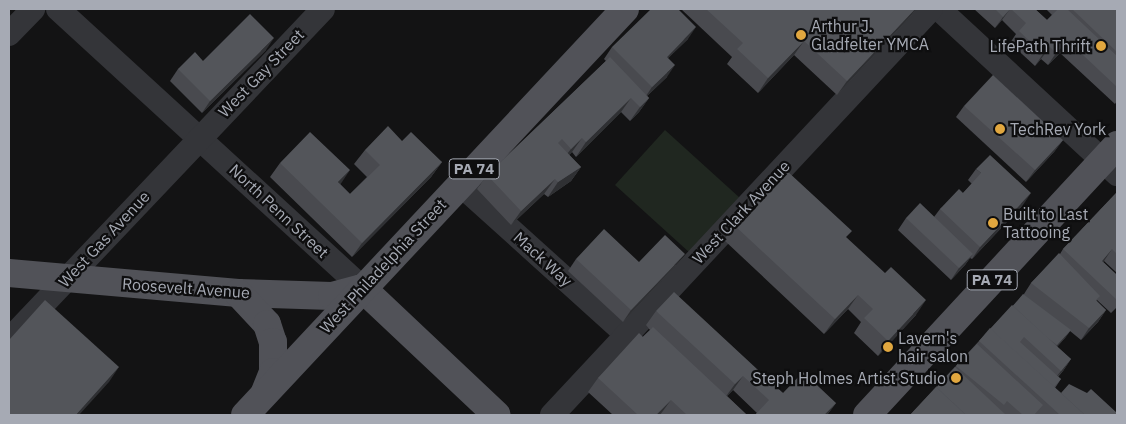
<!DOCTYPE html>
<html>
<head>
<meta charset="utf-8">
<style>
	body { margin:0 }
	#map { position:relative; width:1126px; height:424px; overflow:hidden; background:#131314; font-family:"IBM Plex Sans",sans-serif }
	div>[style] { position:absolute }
	.green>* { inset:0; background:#202720 }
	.minor>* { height:24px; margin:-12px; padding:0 12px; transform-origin:12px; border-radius:12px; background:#343539 }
	.major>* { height:28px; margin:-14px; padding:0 14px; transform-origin:14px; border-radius:14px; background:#515258 }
	.wall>* { inset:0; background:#494a4f }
	.shaded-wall>* { inset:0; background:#2f3033 }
	.building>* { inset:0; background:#53555a }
	.dots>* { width:14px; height:14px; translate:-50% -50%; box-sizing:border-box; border:2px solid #0e0e0f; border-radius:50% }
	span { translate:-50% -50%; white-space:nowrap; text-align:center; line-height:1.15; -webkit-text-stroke:4.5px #0e0e0f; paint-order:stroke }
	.shield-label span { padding:1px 4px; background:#0e0e0f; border:1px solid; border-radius:4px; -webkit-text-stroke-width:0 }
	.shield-label { font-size:15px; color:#a6aab4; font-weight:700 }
	.poi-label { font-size:16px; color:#a6aab4 }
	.left { translate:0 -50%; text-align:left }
	.right { translate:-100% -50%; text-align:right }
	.street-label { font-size:16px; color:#a6aab4 }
	.frame { position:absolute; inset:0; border:10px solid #a6aab4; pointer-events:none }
</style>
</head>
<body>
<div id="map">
	<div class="green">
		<i style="clip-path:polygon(665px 130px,740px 198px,690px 253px,615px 185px)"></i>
	</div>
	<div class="minor">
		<i style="left:58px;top:9px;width:413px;rotate:42.5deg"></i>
		<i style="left:939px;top:9px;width:243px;rotate:42.8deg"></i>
		<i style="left:9px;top:34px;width:35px;rotate:-46deg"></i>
		<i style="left:460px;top:184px;width:225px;rotate:42.1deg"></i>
		<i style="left:9px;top:340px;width:456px;rotate:-46.5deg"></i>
		<i style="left:552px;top:415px;width:555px;rotate:-46.97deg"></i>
	</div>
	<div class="major">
		<i style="left:9px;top:273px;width:230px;rotate:5deg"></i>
		<i style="left:238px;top:293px;width:94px;rotate:1.8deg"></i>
		<i style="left:332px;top:296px;width:31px;rotate:-15deg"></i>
		<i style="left:362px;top:288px;width:185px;rotate:43.3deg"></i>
		<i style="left:238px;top:293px;width:42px;rotate:46.9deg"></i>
		<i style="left:267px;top:324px;width:19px;rotate:72deg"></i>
		<i style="left:273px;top:342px;width:30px;rotate:90deg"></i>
		<i style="left:273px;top:372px;width:22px;rotate:112deg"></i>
		<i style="left:245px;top:415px;width:556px;rotate:-46.89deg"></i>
		<i style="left:867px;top:415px;width:368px;rotate:-47.2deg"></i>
	</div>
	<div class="wall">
		<i style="clip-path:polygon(681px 9px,916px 9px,911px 16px,837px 95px,794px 55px,758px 93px,727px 64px,732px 57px)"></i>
		<i style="clip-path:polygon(974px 9px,1035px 9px,1047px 20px,1052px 15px,1046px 9px,1117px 9px,1117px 101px,1115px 104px,1060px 53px,1048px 65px,1041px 59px,1035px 66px,1010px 43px,1016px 34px,1002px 20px,995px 28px)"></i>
		<i style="clip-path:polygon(688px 39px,668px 58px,667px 77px,647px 96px,649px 98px,639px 112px,630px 121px,621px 112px,576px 157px,572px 152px,569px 155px,581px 167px,571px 181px,548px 197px,544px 194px,511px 225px,477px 189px,487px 175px,606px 61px,604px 59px,612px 47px)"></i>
		<i style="clip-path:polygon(266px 50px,202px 113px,170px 81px,178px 69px,203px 61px)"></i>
		<i style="clip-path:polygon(964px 106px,1063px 140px,1054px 152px,1026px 182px,956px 117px)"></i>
		<i style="clip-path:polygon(402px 141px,442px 162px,431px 177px,352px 257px,270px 177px,280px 163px,340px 184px,350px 194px,367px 177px,354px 164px,365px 150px)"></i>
		<i style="clip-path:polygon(976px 169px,1023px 205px,972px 259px,970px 258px,965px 265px,951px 280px,898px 230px,906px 218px,934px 217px,940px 209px,963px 193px,972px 184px,968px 180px)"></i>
		<i style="clip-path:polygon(1117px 192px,1117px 273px,1104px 261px,1103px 262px,1117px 275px,1117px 307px,1111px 313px,1097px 300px,1096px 301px,1106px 310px,1098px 322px,1081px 340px,1070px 331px,1065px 338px,1057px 347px,1071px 359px,1063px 371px,1058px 377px,1061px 379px,1055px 388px,1061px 393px,1117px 415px,910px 415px,955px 367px,979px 341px,1024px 294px,1031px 283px,1060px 254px,1063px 249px)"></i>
		<i style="clip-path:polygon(734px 225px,916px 315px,878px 356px,854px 333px,861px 322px,848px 309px,824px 334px,724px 240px)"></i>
		<i style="clip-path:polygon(576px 259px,639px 262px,676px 265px,623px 322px,568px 271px)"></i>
		<i style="clip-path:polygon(656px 311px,783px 393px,836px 403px,827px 415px,755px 415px,757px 413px,733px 390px,727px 396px,747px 415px,662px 415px,661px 414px,660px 415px,613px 415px,588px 392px,598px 378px,650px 330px,646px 325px)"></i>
	</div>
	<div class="shaded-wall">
		<i style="clip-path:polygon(915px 9px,916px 9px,911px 16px,837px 95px,847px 81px)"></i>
		<i style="clip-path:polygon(1010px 9px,1002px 20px,995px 28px,1003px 17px)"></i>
		<i style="clip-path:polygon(696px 27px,688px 39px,658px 68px,667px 57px)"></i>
		<i style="clip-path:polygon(274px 38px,266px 50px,202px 113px,210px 101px)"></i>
		<i style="clip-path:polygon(804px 41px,794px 55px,758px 93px,768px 78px)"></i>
		<i style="clip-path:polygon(1068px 41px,1060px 53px,1048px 65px,1056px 53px)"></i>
		<i style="clip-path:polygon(1050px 47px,1041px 59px,1035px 66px,1043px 54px)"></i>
		<i style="clip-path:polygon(675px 65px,667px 77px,644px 99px,652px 87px)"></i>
		<i style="clip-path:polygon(631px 98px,621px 112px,576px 157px,586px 142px)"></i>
		<i style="clip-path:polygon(649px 98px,639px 112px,630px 121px,640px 107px)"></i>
		<i style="clip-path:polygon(582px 138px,572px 152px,560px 163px,571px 149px)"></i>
		<i style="clip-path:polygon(1063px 140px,1054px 152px,1026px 182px,1035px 170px)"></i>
		<i style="clip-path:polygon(442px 162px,431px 177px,352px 257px,362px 243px)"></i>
		<i style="clip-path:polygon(581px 167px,571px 181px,548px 197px,558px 182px)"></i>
		<i style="clip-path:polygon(350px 170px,340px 185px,338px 182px)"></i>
		<i style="clip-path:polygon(555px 179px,544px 194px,511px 225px,521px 211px)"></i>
		<i style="clip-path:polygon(1031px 193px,1023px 205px,972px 259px,980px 247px)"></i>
		<i style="clip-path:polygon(1112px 249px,1104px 261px,1093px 272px,1102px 261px)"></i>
		<i style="clip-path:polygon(685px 254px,676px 265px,623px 322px,631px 310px)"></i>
		<i style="clip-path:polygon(973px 254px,965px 265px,951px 280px,959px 268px)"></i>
		<i style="clip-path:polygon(858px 295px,848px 309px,824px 334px,835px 319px)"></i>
		<i style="clip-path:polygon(926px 300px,916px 315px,878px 356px,888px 341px)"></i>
		<i style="clip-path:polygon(1106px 310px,1098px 322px,1081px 340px,1089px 328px)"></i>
		<i style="clip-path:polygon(1071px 330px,1065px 338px,1051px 353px,1057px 345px)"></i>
		<i style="clip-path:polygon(1071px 359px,1063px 371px,1052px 382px,1061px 371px)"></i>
		<i style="clip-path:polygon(119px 367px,109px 382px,79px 415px,76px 415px)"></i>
		<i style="clip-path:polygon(743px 376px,733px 390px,724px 399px,735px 384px)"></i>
		<i style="clip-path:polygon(671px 400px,660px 415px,656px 415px)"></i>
		<i style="clip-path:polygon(836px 403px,827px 415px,824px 415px)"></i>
	</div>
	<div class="building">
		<i style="clip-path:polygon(651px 9px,678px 9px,696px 27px,667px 57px,675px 65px,652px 87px,612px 47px)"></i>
		<i style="clip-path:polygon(706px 9px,915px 9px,847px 81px,804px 41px,768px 78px,737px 49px,743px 43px)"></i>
		<i style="clip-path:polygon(995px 9px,1010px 9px,1003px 17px)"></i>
		<i style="clip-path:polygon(1011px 9px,1035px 9px,1047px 20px,1058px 9px,1067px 9px,1117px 56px,1117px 87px,1068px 41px,1056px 53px,1050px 47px,1043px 54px,1019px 31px,1026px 23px)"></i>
		<i style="clip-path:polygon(1072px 9px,1117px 9px,1117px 52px)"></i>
		<i style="clip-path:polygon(250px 14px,274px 38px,210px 101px,178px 69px,195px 52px,203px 61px)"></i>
		<i style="clip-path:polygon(610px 57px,649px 98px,640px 107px,631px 98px,586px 142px,582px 138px,571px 149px,562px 139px,558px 143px,581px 167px,558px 182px,555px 179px,521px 211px,487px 175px)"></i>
		<i style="clip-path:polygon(993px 75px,1063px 140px,1035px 170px,964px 106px)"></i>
		<i style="clip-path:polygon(388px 126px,402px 141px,411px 132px,442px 162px,362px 243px,280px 163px,310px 132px,350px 170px,338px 182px,350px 194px,380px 165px,365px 150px)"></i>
		<i style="clip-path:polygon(990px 155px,1031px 193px,980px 247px,940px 209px,959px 189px,963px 193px,981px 173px,976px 169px)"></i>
		<i style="clip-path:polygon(786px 170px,852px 231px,846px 237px,885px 273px,891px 267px,926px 300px,888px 341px,864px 318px,873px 309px,858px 295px,835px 319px,734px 225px)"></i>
		<i style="clip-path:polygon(1117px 192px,1117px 254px,1112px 249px,1102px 261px,1117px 275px,1117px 300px,1063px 249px)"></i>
		<i style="clip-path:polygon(920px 203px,973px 254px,959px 268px,906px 218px)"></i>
		<i style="clip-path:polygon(604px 229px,639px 262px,665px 235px,685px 254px,631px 310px,576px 259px)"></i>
		<i style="clip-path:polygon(1059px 253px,1100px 296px,1096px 300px,1106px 310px,1089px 328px,1031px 283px)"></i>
		<i style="clip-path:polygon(674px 292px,783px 393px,803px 372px,836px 403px,824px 415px,755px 415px,769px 400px,743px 376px,735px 384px,656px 311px)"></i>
		<i style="clip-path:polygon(1023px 294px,1071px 330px,1057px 345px,1045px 336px,1013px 306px)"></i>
		<i style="clip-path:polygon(45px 300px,119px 367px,76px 415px,9px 415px,9px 340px)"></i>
		<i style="clip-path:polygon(1012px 305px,1071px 359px,1061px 371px,1024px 337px,1020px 342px,1061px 379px,1054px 387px,990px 329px)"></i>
		<i style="clip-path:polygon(653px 327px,747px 415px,687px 415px,671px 400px,656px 415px,638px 415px,598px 378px,639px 333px,643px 337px)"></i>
		<i style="clip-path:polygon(990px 328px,1085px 415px,1060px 415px,979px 341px)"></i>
		<i style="clip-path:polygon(977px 344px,1043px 405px,1034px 415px,1023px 415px,1007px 401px,1004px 405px,956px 366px)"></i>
		<i style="clip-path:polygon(955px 367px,1006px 415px,966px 415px,936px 387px)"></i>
		<i style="clip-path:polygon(1069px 384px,1087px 393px,1091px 389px,1117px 413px,1117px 415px,1085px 415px,1061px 393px)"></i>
		<i style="clip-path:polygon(936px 387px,966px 415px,910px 415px)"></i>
	</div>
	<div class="dots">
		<i style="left:801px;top:35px;background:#e1a73f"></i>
		<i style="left:1101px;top:46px;background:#e1a73f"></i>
		<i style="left:1000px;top:129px;background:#e1a73f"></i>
		<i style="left:993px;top:223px;background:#e1a73f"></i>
		<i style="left:888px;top:347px;background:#e1a73f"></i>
		<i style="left:956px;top:378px;background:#e1a73f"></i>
	</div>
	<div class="shield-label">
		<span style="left:474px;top:169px">PA 74</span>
		<span style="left:992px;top:280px">PA 74</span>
	</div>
	<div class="poi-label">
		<span class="left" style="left:811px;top:35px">Arthur J.<br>Gladfelter YMCA</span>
		<span class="right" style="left:1091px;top:46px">LifePath Thrift</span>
		<span class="left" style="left:1010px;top:129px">TechRev York</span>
		<span class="left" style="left:1003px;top:223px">Built to Last<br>Tattooing</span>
		<span class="left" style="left:898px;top:347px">Lavern's<br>hair salon</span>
		<span class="right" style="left:946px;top:378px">Steph Holmes Artist Studio</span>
	</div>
	<div class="street-label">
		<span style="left:261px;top:73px;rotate:-46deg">West Gay Street</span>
		<span style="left:279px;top:211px;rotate:43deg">North Penn Street</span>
		<span style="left:741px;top:212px;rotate:-47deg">West Clark Avenue</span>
		<span style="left:104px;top:239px;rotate:-47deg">West Gas Avenue</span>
		<span style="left:543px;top:259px;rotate:42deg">Mack Way</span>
		<span style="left:383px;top:266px;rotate:-47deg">West Philadelphia Street</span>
		<span style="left:186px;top:288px;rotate:4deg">Roosevelt Avenue</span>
	</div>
	<div class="frame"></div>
</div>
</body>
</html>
